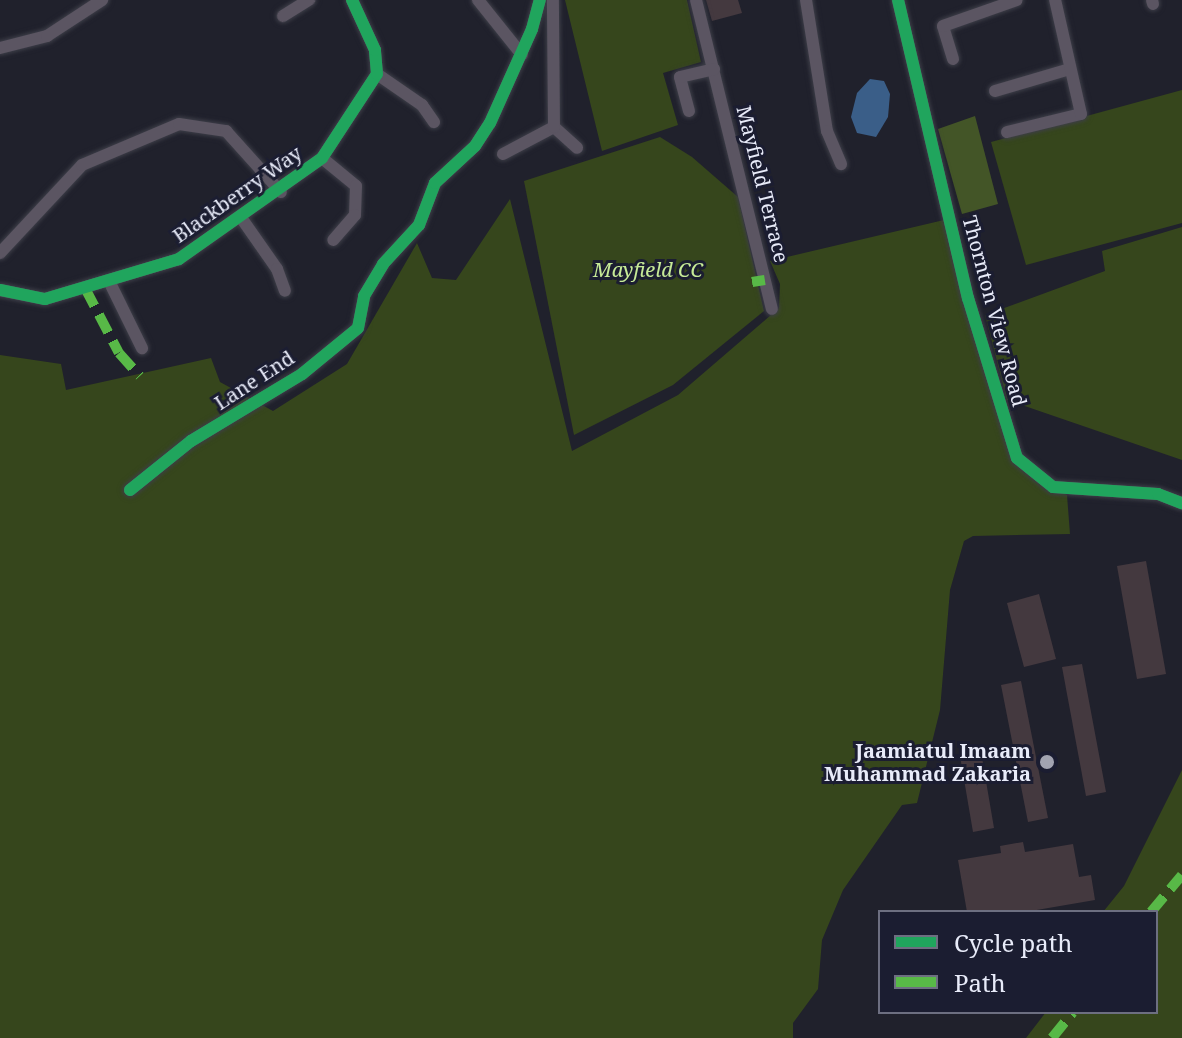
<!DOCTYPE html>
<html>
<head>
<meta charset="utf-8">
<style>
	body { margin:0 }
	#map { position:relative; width:1182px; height:1038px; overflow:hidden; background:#20212c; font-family:"Noto Serif",serif }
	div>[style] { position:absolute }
	.green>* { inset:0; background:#36461c }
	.forest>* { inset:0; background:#435527 }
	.water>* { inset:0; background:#3a5e88 }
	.building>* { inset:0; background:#44393f }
	.roads { filter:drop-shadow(0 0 2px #3d3e48) drop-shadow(0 0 2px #3d3e48) }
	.minor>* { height:12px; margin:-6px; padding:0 6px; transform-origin:6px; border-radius:6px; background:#5b5562 }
	.quiet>* { height:10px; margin-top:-5px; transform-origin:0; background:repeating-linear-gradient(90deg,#58b947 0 20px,transparent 0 30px) }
	.cycleway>* { height:12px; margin:-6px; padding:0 6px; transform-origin:6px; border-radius:6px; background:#20a55d }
	.dots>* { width:22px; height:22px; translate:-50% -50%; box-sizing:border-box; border:4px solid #1b1d31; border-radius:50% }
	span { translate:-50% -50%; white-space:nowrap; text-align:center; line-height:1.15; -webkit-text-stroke:6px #1b1d31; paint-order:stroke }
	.street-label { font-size:20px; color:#e8ebf9 }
	.park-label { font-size:20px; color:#c7eb97; font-style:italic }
	.poi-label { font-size:20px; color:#e8ebf9; font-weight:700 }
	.right { translate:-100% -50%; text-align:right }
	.legend { position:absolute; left:878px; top:910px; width:280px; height:104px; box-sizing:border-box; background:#1b1d31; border:2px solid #6d6f81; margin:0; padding:10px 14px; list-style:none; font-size:24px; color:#e8ebf9 }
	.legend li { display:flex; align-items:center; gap:16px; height:40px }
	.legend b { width:40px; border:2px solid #6d6f81 }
</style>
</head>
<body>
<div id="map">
	<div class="green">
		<i style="clip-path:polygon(565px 0,687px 0,701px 62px,663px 73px,678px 125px,602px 151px)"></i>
		<i style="clip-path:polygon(1182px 90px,1182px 223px,1026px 265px,991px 142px)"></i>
		<i style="clip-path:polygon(660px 137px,692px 157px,738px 197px,764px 311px,673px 385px,574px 435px,524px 181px)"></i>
		<i style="clip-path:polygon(510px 199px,572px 451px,678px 395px,779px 308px,780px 284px,770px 261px,944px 220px,1008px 443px,1040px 481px,1067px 495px,1070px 534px,973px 536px,964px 541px,950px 590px,940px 710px,917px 803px,902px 805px,843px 890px,822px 940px,818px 989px,793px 1023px,793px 1038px,0 1038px,0 355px,61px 364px,66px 390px,211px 358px,220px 382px,273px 411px,347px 364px,417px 243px,432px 278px,456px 280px)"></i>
		<i style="clip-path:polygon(1182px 227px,1182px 460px,1007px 400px,985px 315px,1105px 271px,1102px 251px)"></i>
		<i style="clip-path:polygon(1182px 770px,1182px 1038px,1026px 1038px,1046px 1012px,1156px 1012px,1156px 912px,1103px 912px,1124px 886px)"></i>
	</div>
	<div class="forest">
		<i style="clip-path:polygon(975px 116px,998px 204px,962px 214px,938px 129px)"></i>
	</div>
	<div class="water">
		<i style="clip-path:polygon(870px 79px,884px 81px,890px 94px,888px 117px,876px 137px,857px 133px,851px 117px,857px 93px)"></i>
	</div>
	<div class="building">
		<i style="clip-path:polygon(706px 0,738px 0,742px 13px,712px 21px)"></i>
		<i style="clip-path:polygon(1146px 561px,1166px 674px,1137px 679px,1117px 566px)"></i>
		<i style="clip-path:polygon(1039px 594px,1056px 659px,1024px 667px,1007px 603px)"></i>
		<i style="clip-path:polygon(1082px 664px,1106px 792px,1086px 796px,1062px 667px)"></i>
		<i style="clip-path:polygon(1021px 681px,1048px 818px,1028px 822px,1001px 685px)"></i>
		<i style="clip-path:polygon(980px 746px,994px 828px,973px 832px,959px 750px)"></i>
		<i style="clip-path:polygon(1023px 842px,1025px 852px,1073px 844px,1079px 877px,1091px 875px,1095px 900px,1025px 912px,967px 912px,958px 860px,1001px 853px,1000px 846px)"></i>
	</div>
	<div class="roads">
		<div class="minor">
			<i style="left:478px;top:0;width:70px;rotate:51.3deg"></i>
			<i style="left:696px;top:0;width:318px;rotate:76.2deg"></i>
			<i style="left:806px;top:0;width:133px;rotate:80.9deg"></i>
			<i style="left:827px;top:131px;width:36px;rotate:67deg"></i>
			<i style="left:898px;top:0;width:306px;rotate:76.8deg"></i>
			<i style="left:968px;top:298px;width:167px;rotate:73deg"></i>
			<i style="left:1017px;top:458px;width:46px;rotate:38.9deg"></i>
			<i style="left:1053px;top:487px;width:105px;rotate:3.8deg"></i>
			<i style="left:1158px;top:494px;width:26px;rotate:21deg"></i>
			<i style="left:1152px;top:0;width:4px;rotate:76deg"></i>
			<i style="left:283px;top:16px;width:31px;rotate:-32deg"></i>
			<i style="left:0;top:48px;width:49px;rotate:-14.3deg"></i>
			<i style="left:47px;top:36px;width:66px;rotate:-33.2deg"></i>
			<i style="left:953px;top:59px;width:34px;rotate:-107deg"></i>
			<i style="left:943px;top:26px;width:78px;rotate:-19.4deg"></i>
			<i style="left:377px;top:74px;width:55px;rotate:34.6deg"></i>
			<i style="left:422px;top:105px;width:21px;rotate:55deg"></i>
			<i style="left:995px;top:91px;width:78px;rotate:-16.3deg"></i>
			<i style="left:689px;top:111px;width:35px;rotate:-105deg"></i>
			<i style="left:680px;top:77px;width:35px;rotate:-13deg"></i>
			<i style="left:554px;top:127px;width:31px;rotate:42deg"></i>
			<i style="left:1007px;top:132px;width:76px;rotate:-13.7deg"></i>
			<i style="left:1081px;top:114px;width:117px;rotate:-102.8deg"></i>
			<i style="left:503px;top:154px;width:58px;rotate:-27.9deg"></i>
			<i style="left:554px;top:127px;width:127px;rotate:-90.5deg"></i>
			<i style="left:322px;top:158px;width:44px;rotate:39.5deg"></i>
			<i style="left:356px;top:186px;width:29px;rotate:92deg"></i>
			<i style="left:355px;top:215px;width:33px;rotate:131deg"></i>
			<i style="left:242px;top:219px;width:61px;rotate:55deg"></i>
			<i style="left:277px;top:269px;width:23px;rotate:70deg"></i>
			<i style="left:0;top:253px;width:120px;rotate:-47deg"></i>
			<i style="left:82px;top:165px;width:105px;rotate:-22.9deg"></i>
			<i style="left:179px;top:124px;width:48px;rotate:8.5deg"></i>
			<i style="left:226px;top:131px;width:82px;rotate:48deg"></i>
			<i style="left:109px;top:281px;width:75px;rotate:63.8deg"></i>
			<i style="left:0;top:290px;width:46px;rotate:11.3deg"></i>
			<i style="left:45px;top:299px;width:140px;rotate:-16.6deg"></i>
			<i style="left:179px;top:259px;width:175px;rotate:-35.2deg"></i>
			<i style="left:322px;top:158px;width:100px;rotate:-56.8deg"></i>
			<i style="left:377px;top:74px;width:24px;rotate:-95deg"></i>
			<i style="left:375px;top:50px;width:55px;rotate:-114.7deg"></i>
			<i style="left:130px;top:490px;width:78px;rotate:-38.8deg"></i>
			<i style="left:191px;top:441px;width:130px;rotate:-31.1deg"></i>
			<i style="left:302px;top:374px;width:72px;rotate:-39.4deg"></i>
			<i style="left:358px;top:328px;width:33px;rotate:-79deg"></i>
			<i style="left:364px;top:296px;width:37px;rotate:-59deg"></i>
			<i style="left:383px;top:264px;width:53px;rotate:-47.3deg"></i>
			<i style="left:419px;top:225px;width:45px;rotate:-69.1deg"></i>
			<i style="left:435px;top:183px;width:54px;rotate:-42.8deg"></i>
			<i style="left:475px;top:146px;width:27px;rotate:-57deg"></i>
			<i style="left:490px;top:123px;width:103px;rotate:-65.9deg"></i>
			<i style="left:532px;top:29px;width:30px;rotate:-75deg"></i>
		</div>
	</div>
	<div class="quiet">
		<i style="left:752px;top:282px;width:13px;rotate:-9deg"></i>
		<i style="left:85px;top:288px;width:73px;rotate:62.4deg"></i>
		<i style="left:119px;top:353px;width:31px;rotate:48deg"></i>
		<i style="left:1151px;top:912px;width:48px;rotate:-50deg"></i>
		<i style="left:1052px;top:1038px;width:33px;rotate:-51deg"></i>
	</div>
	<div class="cycleway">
		<i style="left:898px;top:0;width:306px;rotate:76.8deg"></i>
		<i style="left:968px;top:298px;width:167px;rotate:73deg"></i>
		<i style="left:1017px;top:458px;width:46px;rotate:38.9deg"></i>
		<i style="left:1053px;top:487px;width:105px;rotate:3.8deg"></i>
		<i style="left:1158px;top:494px;width:26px;rotate:21deg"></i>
		<i style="left:0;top:290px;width:46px;rotate:11.3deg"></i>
		<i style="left:45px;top:299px;width:140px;rotate:-16.6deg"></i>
		<i style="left:179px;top:259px;width:175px;rotate:-35.2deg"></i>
		<i style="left:322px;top:158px;width:100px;rotate:-56.8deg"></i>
		<i style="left:377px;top:74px;width:24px;rotate:-95deg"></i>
		<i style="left:375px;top:50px;width:55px;rotate:-114.7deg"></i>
		<i style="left:130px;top:490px;width:78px;rotate:-38.8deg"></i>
		<i style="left:191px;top:441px;width:130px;rotate:-31.1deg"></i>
		<i style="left:302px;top:374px;width:72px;rotate:-39.4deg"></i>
		<i style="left:358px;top:328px;width:33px;rotate:-79deg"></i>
		<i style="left:364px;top:296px;width:37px;rotate:-59deg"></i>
		<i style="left:383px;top:264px;width:53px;rotate:-47.3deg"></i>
		<i style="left:419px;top:225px;width:45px;rotate:-69.1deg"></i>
		<i style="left:435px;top:183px;width:54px;rotate:-42.8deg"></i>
		<i style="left:475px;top:146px;width:27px;rotate:-57deg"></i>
		<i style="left:490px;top:123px;width:103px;rotate:-65.9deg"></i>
		<i style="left:532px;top:29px;width:30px;rotate:-75deg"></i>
	</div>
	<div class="dots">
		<i style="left:1047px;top:762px;background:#a2a4b1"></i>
	</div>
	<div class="street-label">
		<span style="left:763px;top:184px;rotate:76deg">Mayfield Terrace</span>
		<span style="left:237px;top:194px;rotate:-35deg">Blackberry Way</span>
		<span style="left:995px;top:311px;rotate:75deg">Thornton View Road</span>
		<span style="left:254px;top:380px;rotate:-33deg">Lane End</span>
	</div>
	<div class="park-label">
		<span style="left:648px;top:269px">Mayfield CC</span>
	</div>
	<div class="poi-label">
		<span class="right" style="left:1031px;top:762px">Jaamiatul Imaam<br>Muhammad Zakaria</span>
	</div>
	<ul class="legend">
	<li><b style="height:10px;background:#20a55d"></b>Cycle path</li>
	<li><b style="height:10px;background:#58b947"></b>Path</li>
	</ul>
</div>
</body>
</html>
